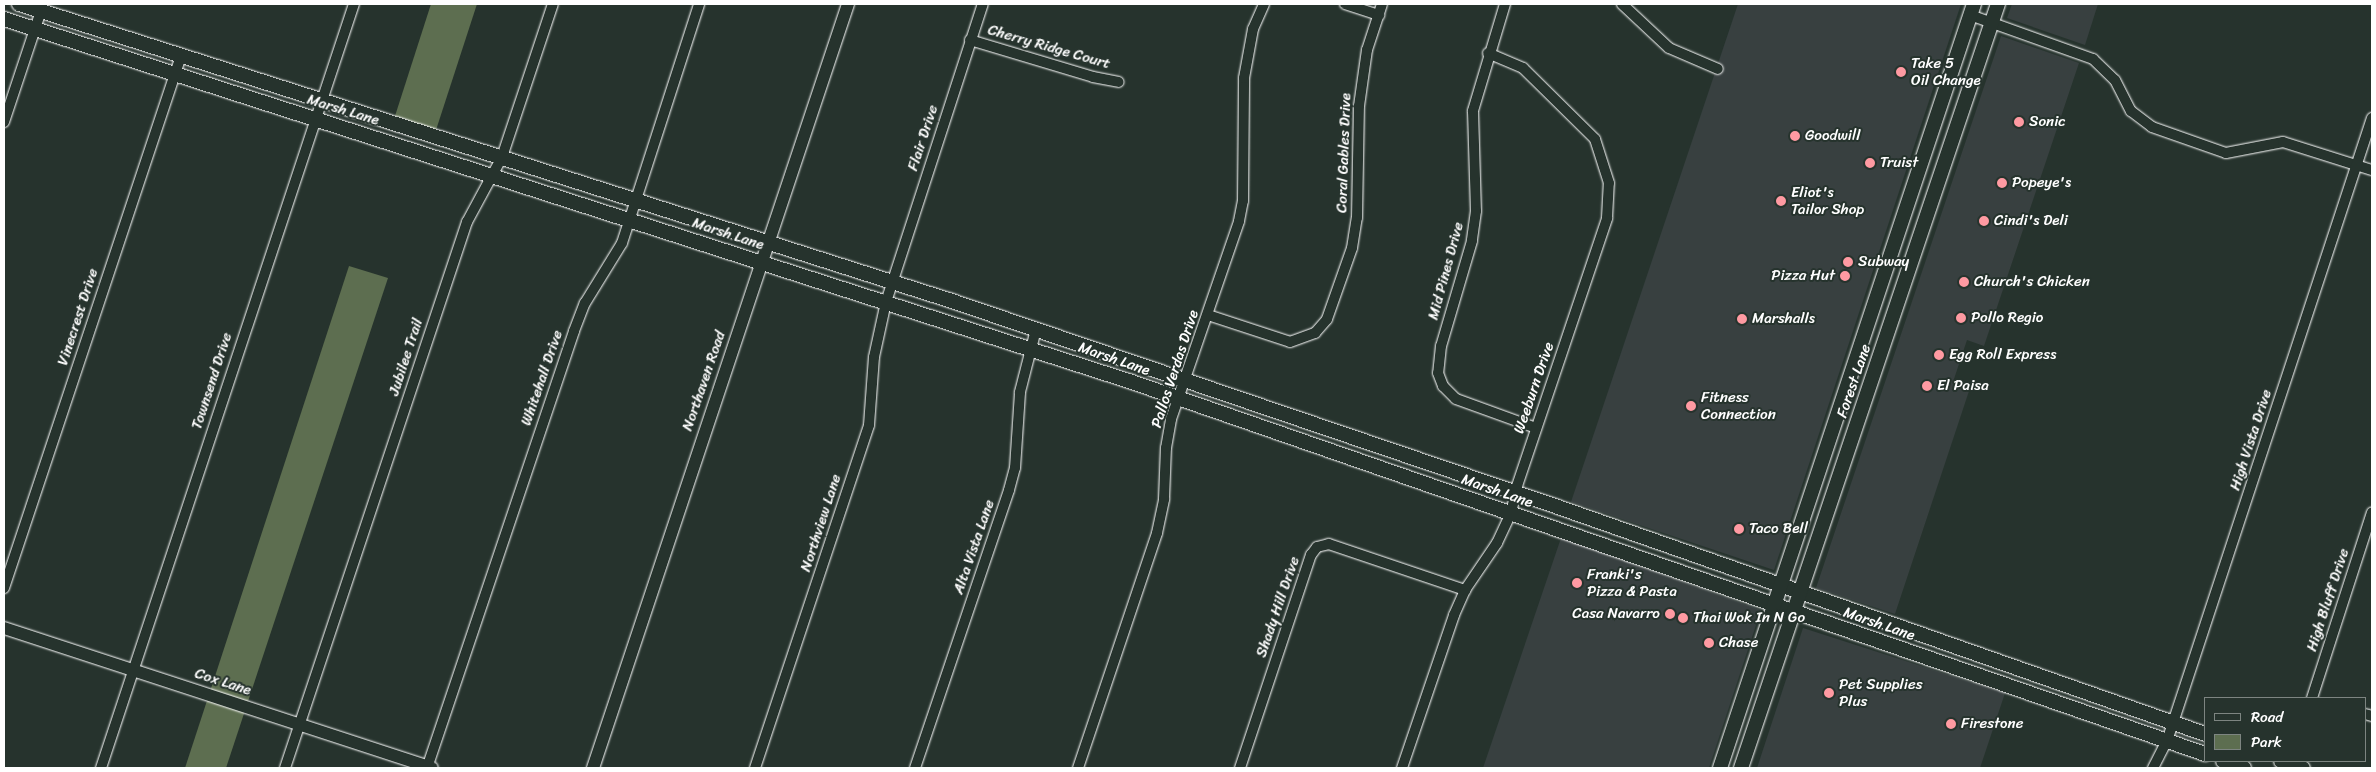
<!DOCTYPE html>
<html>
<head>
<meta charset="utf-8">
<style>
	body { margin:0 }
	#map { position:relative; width:2376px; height:772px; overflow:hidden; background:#26332d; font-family:Sriracha,sans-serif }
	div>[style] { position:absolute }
	.built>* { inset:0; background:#384040 }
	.green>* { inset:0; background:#5d6e50 }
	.roads { filter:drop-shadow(0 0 1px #fff) drop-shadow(0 0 1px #fff) }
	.minor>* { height:10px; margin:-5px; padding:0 5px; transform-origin:5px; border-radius:5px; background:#26332d }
	.tertiary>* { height:12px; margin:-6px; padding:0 6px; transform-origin:6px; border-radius:6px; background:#26332d }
	.secondary>* { height:14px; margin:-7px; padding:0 7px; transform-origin:7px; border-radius:7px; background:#26332d }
	.dots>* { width:14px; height:14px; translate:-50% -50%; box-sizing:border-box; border:2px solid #26332d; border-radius:50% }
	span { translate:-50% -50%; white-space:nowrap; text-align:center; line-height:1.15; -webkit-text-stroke:4px #26332d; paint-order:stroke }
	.street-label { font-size:15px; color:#fff }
	.poi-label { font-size:15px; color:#fff }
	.left { translate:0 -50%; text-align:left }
	.right { translate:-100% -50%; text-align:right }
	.frame { position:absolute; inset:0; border:5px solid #fff; pointer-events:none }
	.legend { position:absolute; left:2204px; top:697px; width:162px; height:65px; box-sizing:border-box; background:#26332d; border:1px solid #7d8581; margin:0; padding:6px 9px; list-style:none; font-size:15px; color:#fff }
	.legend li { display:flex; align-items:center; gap:10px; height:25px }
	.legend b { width:25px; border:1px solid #7d8581 }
</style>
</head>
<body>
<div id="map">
	<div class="built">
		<i style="clip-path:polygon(1738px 4px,1961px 4px,1774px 570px,1571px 502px)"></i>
		<i style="clip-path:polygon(2012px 4px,2098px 4px,2085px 45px,2007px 18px)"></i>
		<i style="clip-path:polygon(2001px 36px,2079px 63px,1984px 346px,1967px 340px,1953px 382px,1970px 388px,1895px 614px,1816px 588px)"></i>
		<i style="clip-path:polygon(1561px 538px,1761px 610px,1709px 768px,1483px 768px)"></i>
		<i style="clip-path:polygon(1803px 628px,2005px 693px,1980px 768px,1757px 768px)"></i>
	</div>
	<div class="green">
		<i style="clip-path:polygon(431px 4px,477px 4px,436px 130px,395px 116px)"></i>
		<i style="clip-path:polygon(349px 266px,388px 278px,226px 768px,185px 768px)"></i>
	</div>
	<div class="roads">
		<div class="minor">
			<i style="left:1345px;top:4px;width:36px;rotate:18deg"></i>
			<i style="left:1505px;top:4px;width:112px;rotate:106.7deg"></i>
			<i style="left:1473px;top:111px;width:100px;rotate:88.3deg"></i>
			<i style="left:1476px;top:211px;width:30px;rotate:98deg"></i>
			<i style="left:1472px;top:241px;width:109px;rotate:106.4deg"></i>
			<i style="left:1441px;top:346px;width:27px;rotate:96deg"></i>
			<i style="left:1438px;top:373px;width:14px;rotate:69deg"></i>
			<i style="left:1443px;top:386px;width:18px;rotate:45deg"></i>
			<i style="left:1456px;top:399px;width:85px;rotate:19.9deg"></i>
			<i style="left:1622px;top:4px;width:64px;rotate:43.1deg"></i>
			<i style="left:1669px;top:48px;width:53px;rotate:23.2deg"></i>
			<i style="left:1970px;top:15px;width:131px;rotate:19.7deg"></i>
			<i style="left:2093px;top:59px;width:30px;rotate:44deg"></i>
			<i style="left:2115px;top:80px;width:35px;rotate:63deg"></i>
			<i style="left:2131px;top:111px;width:26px;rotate:37deg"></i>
			<i style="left:2152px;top:127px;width:78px;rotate:19.4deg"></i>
			<i style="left:2226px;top:153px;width:58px;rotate:-10.9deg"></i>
			<i style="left:2283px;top:142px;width:93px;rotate:17.5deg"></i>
			<i style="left:970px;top:40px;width:128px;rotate:16.7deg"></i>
			<i style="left:1093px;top:77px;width:26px;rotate:11deg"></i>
			<i style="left:4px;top:122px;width:117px;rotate:-71.6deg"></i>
			<i style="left:1208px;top:315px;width:86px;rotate:18.2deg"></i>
			<i style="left:1290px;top:342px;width:27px;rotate:-20deg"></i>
			<i style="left:1315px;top:333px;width:18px;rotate:-49deg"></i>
			<i style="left:1327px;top:319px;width:75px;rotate:-70.6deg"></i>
			<i style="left:1352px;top:248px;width:30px;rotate:-81deg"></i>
			<i style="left:1357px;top:218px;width:112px;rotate:-89deg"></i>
			<i style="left:1359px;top:106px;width:57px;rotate:-81.9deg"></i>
			<i style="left:1367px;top:50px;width:48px;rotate:-71.9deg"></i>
			<i style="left:4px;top:588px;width:561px;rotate:-71.6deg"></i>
			<i style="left:2312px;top:698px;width:195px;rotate:-72.1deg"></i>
			<i style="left:2365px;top:714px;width:7px;rotate:16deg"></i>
			<i style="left:101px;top:768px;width:805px;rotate:-71.68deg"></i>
			<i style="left:285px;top:768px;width:576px;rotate:-71.57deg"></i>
			<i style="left:467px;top:222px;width:74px;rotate:-61.7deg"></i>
			<i style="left:502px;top:157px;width:161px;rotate:-71.6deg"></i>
			<i style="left:427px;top:768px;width:461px;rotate:-71.4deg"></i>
			<i style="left:574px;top:331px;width:30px;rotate:-69deg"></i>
			<i style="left:585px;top:303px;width:70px;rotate:-58.3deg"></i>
			<i style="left:622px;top:243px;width:251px;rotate:-72.1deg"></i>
			<i style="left:755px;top:768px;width:361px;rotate:-71.6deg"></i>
			<i style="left:869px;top:425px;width:68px;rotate:-85.8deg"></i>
			<i style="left:874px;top:357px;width:56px;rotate:-77.7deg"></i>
			<i style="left:886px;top:302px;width:313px;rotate:-72deg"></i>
			<i style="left:915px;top:768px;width:293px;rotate:-71.3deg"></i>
			<i style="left:1009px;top:490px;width:23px;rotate:-75deg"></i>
			<i style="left:1015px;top:468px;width:76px;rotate:-86.2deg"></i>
			<i style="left:1020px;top:392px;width:65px;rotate:-75.7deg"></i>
			<i style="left:1078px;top:768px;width:248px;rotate:-71.4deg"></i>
			<i style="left:1157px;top:533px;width:35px;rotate:-78deg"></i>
			<i style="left:1164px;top:499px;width:51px;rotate:-87.8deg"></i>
			<i style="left:1166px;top:448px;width:29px;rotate:-80deg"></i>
			<i style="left:1171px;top:419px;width:209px;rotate:-71deg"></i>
			<i style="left:1239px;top:221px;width:20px;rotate:-79deg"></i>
			<i style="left:1243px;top:201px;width:123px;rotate:-89.5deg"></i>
			<i style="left:1244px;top:78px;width:50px;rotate:-79.6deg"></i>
			<i style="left:1253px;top:29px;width:27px;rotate:-66deg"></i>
			<i style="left:1240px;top:768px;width:225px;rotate:-71.6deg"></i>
			<i style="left:1311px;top:555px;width:10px;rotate:-53deg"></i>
			<i style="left:1317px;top:547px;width:12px;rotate:-14deg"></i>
			<i style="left:1329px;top:544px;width:144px;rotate:18.7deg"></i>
			<i style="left:1402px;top:768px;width:162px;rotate:-71.2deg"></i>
			<i style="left:1454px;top:615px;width:27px;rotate:-66deg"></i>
			<i style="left:1465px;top:590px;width:57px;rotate:-55.8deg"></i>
			<i style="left:1497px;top:543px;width:33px;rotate:-65deg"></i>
			<i style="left:1511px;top:513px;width:28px;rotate:-77deg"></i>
			<i style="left:1517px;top:486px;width:283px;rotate:-71.4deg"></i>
			<i style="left:1607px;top:218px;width:35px;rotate:-87deg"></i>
			<i style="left:1609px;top:183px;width:46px;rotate:-107.7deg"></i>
			<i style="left:1595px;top:139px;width:101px;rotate:-135.4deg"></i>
			<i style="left:1523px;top:68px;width:38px;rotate:-157deg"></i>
			<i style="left:2153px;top:768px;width:30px;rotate:-63deg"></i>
			<i style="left:2167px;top:741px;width:656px;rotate:-71.79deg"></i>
		</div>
		<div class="tertiary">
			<i style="left:4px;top:628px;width:450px;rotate:18.1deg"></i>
			<i style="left:593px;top:768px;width:805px;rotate:-71.54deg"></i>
		</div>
		<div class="secondary">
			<i style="left:19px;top:4px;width:976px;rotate:17.66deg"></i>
			<i style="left:949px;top:300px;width:643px;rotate:18.77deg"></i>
			<i style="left:1558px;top:507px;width:686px;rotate:19.33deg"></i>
			<i style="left:4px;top:19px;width:1182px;rotate:17.84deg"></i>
			<i style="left:1129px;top:381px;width:1139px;rotate:19.12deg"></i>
			<i style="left:2223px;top:761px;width:22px;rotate:18deg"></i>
			<i style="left:2281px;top:761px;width:23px;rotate:18deg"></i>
			<i style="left:1720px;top:768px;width:805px;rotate:-71.61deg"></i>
			<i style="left:1741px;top:768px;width:806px;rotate:-71.41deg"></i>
		</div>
	</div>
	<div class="dots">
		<i style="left:1901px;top:72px;background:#ff9aa2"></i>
		<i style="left:2019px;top:122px;background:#ff9aa2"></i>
		<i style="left:1795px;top:136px;background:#ff9aa2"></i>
		<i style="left:1870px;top:163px;background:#ff9aa2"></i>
		<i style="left:2002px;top:183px;background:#ff9aa2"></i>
		<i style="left:1781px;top:201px;background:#ff9aa2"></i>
		<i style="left:1984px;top:221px;background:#ff9aa2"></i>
		<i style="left:1848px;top:262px;background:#ff9aa2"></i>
		<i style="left:1845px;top:276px;background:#ff9aa2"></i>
		<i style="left:1964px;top:282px;background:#ff9aa2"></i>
		<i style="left:1961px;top:318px;background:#ff9aa2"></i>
		<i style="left:1742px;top:319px;background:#ff9aa2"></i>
		<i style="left:1939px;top:355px;background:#ff9aa2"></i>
		<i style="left:1927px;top:386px;background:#ff9aa2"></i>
		<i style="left:1691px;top:406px;background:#ff9aa2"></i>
		<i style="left:1739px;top:529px;background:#ff9aa2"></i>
		<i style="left:1577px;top:583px;background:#ff9aa2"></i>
		<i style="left:1670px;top:614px;background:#ff9aa2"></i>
		<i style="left:1683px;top:618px;background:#ff9aa2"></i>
		<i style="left:1709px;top:643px;background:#ff9aa2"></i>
		<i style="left:1829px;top:693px;background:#ff9aa2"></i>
		<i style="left:1951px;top:724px;background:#ff9aa2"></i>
	</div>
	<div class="street-label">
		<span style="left:1049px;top:47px;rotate:16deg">Cherry Ridge Court</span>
		<span style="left:343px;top:110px;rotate:17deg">Marsh Lane</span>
		<span style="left:923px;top:138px;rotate:-72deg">Flair Drive</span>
		<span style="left:1344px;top:153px;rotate:-88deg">Coral Gables Drive</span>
		<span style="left:728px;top:234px;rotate:18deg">Marsh Lane</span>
		<span style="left:1446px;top:271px;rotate:-75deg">Mid Pines Drive</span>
		<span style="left:78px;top:317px;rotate:-72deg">Vinecrest Drive</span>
		<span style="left:406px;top:357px;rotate:-72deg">Jubilee Trail</span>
		<span style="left:1114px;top:359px;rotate:19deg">Marsh Lane</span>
		<span style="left:1175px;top:369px;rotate:-72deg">Pallos Verdas Drive</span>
		<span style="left:542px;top:378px;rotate:-71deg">Whitehall Drive</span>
		<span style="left:212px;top:381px;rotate:-72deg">Townsend Drive</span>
		<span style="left:704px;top:381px;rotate:-71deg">Northaven Road</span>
		<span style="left:1854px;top:381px;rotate:-71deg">Forest Lane</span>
		<span style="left:1534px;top:388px;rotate:-71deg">Weeburn Drive</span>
		<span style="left:2251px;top:440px;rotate:-72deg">High Vista Drive</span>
		<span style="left:1497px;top:491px;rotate:19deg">Marsh Lane</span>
		<span style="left:821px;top:523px;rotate:-72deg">Northview Lane</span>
		<span style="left:974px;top:547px;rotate:-71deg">Alta Vista Lane</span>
		<span style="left:2328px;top:600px;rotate:-72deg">High Bluff Drive</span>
		<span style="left:1278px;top:607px;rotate:-71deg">Shady Hill Drive</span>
		<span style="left:1879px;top:624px;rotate:19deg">Marsh Lane</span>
		<span style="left:223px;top:682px;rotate:18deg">Cox Lane</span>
	</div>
	<div class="poi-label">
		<span class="left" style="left:1911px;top:72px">Take 5<br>Oil Change</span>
		<span class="left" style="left:2029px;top:122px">Sonic</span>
		<span class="left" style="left:1805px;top:136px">Goodwill</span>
		<span class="left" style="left:1880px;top:163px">Truist</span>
		<span class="left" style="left:2012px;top:183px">Popeye's</span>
		<span class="left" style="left:1791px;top:201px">Eliot's<br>Tailor Shop</span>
		<span class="left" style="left:1994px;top:221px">Cindi's Deli</span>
		<span class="left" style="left:1858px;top:262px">Subway</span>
		<span class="right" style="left:1835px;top:276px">Pizza Hut</span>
		<span class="left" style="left:1974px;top:282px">Church's Chicken</span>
		<span class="left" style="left:1971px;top:318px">Pollo Regio</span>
		<span class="left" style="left:1752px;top:319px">Marshalls</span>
		<span class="left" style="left:1949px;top:355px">Egg Roll Express</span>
		<span class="left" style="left:1937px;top:386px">El Paisa</span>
		<span class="left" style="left:1701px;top:406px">Fitness<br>Connection</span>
		<span class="left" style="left:1749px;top:529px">Taco Bell</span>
		<span class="left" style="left:1587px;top:583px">Franki's<br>Pizza &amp; Pasta</span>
		<span class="right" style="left:1660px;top:614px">Casa Navarro</span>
		<span class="left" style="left:1693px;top:618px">Thai Wok In N Go</span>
		<span class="left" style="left:1719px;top:643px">Chase</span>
		<span class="left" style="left:1839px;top:693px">Pet Supplies<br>Plus</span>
		<span class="left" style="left:1961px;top:724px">Firestone</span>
	</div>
	<div class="frame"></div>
	<ul class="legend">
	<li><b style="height:6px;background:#26332d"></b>Road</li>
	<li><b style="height:14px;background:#5d6e50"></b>Park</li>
	</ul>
</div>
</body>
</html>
